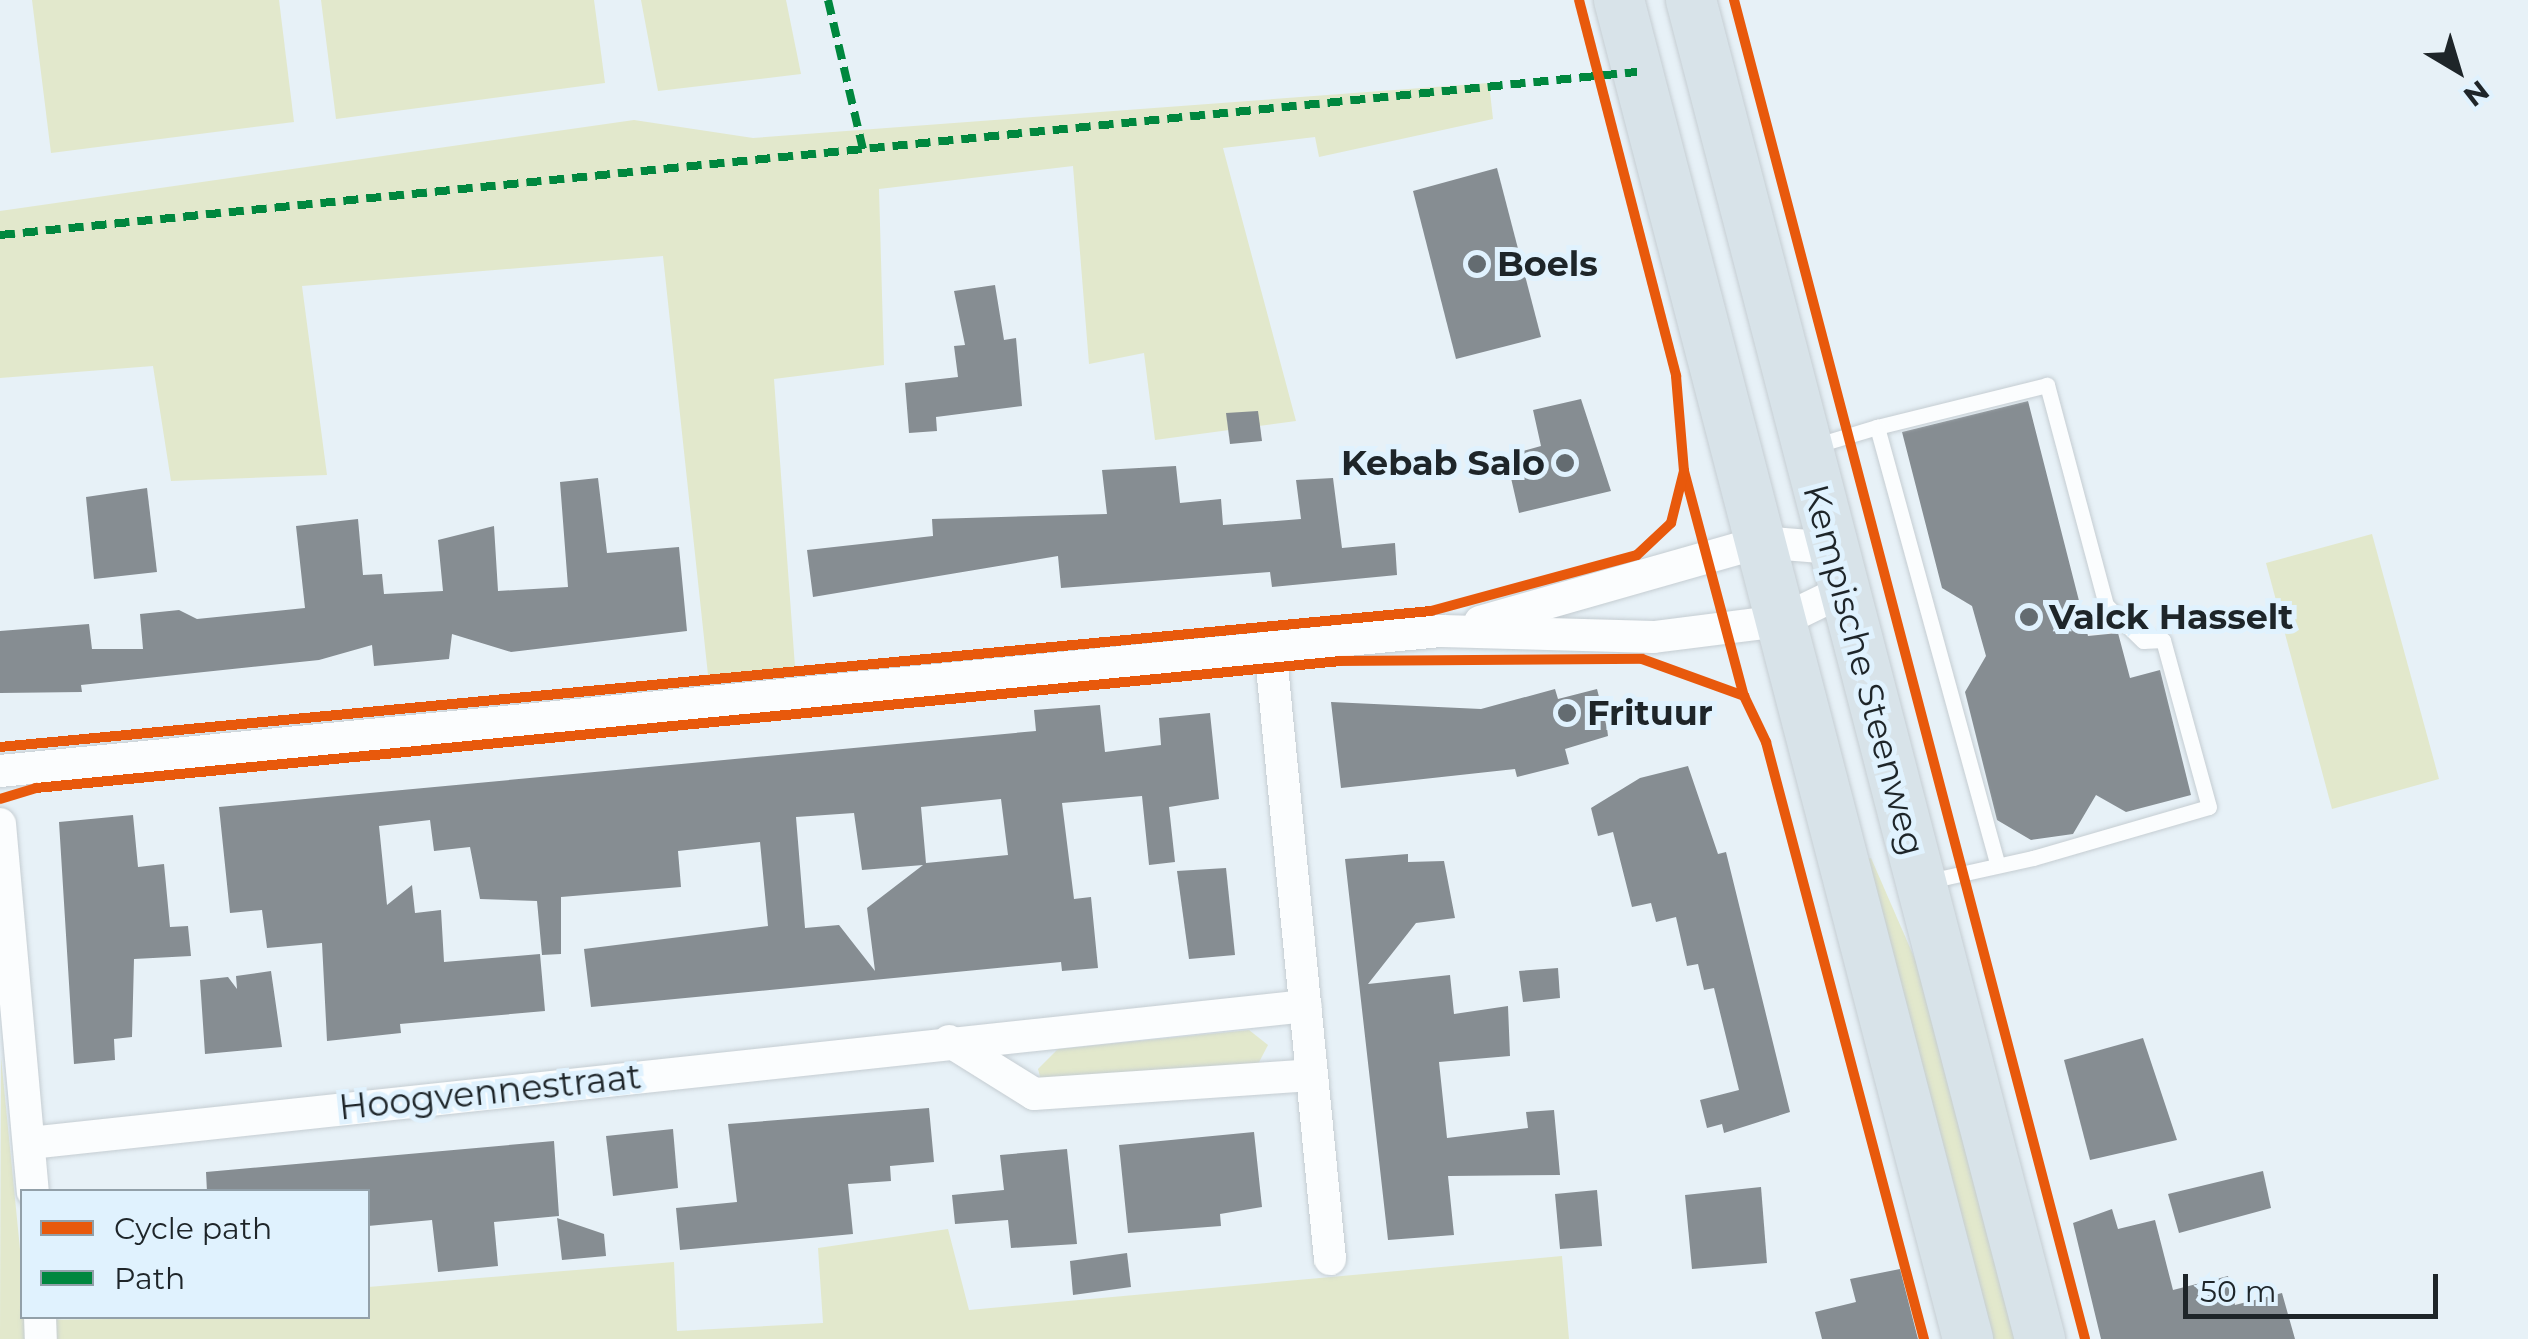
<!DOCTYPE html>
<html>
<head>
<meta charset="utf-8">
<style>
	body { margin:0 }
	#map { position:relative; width:2528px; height:1339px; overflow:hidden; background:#e7f1f7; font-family:Montserrat,sans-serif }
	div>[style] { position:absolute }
	.green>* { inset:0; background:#e2e8cc }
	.building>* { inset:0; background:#868d92 }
	.roads { filter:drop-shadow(0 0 2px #c5cdd2) drop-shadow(0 0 2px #c5cdd2) }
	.service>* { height:15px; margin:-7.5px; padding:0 7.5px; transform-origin:7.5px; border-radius:7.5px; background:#fbfdfe }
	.minor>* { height:32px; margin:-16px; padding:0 16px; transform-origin:16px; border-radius:16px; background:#fbfdfe }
	.primary>* { height:50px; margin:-25px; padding:0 25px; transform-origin:25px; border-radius:25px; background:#d8e3e9 }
	.quiet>* { height:8px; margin-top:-4px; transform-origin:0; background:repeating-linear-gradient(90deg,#00873e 0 15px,transparent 0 23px) }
	.cycleway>* { height:10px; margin:-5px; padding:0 5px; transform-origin:5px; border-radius:5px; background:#e8590c }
	.dots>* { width:28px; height:28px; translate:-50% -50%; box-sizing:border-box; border:5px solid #e0f2fe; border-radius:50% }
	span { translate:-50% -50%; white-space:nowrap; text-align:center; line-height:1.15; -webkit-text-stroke:10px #e0f2fe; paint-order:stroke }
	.poi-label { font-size:35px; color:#1e2529; font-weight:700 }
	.left { translate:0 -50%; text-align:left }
	.right { translate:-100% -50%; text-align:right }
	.street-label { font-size:35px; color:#1e2529 }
	.legend { position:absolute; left:20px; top:1189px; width:350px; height:130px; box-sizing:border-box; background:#e0f2fe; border:2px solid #92a0a9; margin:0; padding:12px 18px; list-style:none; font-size:30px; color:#1e2529 }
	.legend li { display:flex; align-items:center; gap:20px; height:50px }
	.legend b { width:50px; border:2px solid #92a0a9 }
	.north { position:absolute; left:2408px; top:20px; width:100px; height:100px; -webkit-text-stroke:8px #e0f2fe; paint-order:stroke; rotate:142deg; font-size:28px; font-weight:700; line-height:40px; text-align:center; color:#1e2529 }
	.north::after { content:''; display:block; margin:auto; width:35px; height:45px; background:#1e2529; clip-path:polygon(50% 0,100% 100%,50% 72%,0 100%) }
	.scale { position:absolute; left:2183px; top:1274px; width:255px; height:45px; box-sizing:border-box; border:5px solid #1e2529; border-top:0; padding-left:12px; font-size:30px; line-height:35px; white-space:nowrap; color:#1e2529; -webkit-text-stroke:8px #e0f2fe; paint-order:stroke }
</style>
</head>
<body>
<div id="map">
	<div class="green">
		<i style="clip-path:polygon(32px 0,279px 0,294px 122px,51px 153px)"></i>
		<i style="clip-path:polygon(321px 0,594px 0,605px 83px,336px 119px)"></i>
		<i style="clip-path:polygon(641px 0,786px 0,801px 74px,658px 91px)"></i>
		<i style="clip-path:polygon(1489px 83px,1493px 119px,1319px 157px,1315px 137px,1223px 148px,1296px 421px,1155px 440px,1144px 353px,1089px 364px,1073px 166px,879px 189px,884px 365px,774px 379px,795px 667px,708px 675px,663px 256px,302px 286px,327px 475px,171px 481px,153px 366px,0 378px,0 211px,634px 120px,753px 138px)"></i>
		<i style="clip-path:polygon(2372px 534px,2439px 779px,2332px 809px,2266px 563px)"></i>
		<i style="clip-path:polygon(1871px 858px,1931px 996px,2020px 1339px,1983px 1339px,1861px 860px)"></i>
		<i style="clip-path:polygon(1249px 1030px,1268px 1045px,1257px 1066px,1041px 1080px,1038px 1069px,1058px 1049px)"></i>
		<i style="clip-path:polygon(1px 1057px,27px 1320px,368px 1316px,368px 1287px,674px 1262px,677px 1331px,823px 1323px,818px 1248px,948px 1229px,969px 1310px,1562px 1256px,1569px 1339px,0 1339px)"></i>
	</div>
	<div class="building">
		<i style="clip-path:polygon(1497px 168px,1541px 337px,1456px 359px,1413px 191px)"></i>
		<i style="clip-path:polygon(995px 285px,1004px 340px,1016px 338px,1022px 406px,936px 417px,937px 431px,909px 433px,905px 383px,958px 377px,954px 346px,965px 345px,954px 291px)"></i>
		<i style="clip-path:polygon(1581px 399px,1611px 491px,1519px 513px,1511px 478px,1527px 474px,1523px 451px,1541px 446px,1533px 410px)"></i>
		<i style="clip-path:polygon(2028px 401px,2088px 636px,2118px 633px,2130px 678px,2160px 670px,2191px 795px,2126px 812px,2096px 795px,2073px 834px,2031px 840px,1997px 820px,1965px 692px,1986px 656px,1972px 606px,1942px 588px,1902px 432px)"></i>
		<i style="clip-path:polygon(1258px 411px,1262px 441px,1230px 444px,1226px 413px)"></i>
		<i style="clip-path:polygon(1176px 466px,1180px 503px,1221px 499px,1223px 525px,1301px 519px,1296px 480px,1333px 478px,1342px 548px,1395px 543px,1397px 575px,1272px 587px,1270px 572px,1061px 588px,1058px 556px,813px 597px,807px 550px,933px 536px,932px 519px,1107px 514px,1102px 470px)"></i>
		<i style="clip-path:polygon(598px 478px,607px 553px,679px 547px,687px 631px,511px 652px,452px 634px,449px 659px,374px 666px,372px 645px,319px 660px,81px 685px,82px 692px,0 693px,0 631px,89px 624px,92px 649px,143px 649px,140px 614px,179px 610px,197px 619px,305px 608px,296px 526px,358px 519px,363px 575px,382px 574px,384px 594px,443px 591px,438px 540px,494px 526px,498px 591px,568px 587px,560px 482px)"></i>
		<i style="clip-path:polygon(147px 488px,157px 572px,94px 579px,86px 497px)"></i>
		<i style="clip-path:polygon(1555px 689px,1558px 699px,1597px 689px,1607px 728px,1608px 736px,1565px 749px,1569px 764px,1517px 777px,1515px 769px,1341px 788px,1331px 702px,1481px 709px)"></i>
		<i style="clip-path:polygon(evenodd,1100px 705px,1105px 752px,1161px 745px,1159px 718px,1210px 713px,1219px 799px,1169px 807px,1175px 862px,1149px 865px,1142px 796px,1062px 803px,1074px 899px,1091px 897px,1098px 968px,1062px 971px,1061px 962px,591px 1007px,584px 949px,768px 926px,760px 842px,678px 851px,681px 887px,561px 897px,561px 954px,542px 955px,537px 901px,480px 899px,470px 847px,434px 851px,430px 820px,379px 826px,387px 905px,412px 885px,415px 913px,441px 910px,444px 962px,540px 954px,545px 1011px,400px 1024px,401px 1033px,327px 1041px,322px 943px,267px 948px,262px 910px,230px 913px,219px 807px,1036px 731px,1034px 710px,1100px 705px,1001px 799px,1008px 855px,926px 863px,921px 807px,1001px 799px,1100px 705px,854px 813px,862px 870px,923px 865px,867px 908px,875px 971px,839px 925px,805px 928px,796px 817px,854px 813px)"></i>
		<i style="clip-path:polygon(1688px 766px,1718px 854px,1726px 852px,1790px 1112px,1724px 1133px,1722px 1124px,1707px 1128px,1700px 1100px,1739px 1090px,1714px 988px,1704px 990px,1698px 964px,1687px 966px,1676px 917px,1656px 922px,1651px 903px,1632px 907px,1613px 832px,1598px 836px,1591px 808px,1640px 778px)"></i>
		<i style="clip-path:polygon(133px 815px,138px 867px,164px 864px,170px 927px,188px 926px,191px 956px,134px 959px,132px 1037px,114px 1039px,115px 1060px,74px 1064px,59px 822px)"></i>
		<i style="clip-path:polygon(1408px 854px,1408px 862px,1444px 861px,1455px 918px,1416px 923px,1368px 984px,1450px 975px,1454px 1014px,1508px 1006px,1510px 1056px,1439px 1062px,1447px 1138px,1528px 1128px,1526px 1112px,1554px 1110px,1560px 1175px,1448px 1176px,1454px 1235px,1388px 1240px,1345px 859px)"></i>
		<i style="clip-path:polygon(1226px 868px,1235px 955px,1189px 959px,1177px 871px)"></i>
		<i style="clip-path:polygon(1558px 968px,1560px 998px,1523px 1002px,1519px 971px)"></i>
		<i style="clip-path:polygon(271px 971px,282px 1047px,205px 1054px,200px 980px,228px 977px,237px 989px,236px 976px)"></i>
		<i style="clip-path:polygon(2143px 1038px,2177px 1140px,2090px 1160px,2064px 1060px)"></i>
		<i style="clip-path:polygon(929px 1108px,934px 1162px,890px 1166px,891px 1181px,848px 1184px,853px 1234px,680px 1250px,676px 1208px,737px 1202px,728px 1124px)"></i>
		<i style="clip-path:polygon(673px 1129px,678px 1188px,613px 1196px,606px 1136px)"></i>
		<i style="clip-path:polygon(1254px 1132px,1262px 1207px,1220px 1214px,1221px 1226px,1128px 1233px,1119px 1145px)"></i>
		<i style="clip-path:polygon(554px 1141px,559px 1216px,494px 1222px,498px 1266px,438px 1272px,432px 1220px,368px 1226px,368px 1192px,207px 1192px,206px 1172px)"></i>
		<i style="clip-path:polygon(1067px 1149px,1077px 1244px,1011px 1248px,1008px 1220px,955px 1224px,952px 1195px,1004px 1190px,1000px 1155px)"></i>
		<i style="clip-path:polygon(2263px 1171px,2271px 1208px,2179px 1233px,2168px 1194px)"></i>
		<i style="clip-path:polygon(1761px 1187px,1767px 1263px,1692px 1269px,1685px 1195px)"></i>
		<i style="clip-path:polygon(1597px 1190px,1602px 1246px,1560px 1249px,1555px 1194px)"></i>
		<i style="clip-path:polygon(2112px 1209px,2118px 1229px,2155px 1220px,2173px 1290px,2228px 1276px,2235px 1305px,2282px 1293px,2295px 1339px,2101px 1339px,2073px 1223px)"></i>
		<i style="clip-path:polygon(557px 1218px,604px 1234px,606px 1256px,562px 1260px)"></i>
		<i style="clip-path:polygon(1127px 1253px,1131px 1287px,1073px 1295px,1070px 1261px)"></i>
		<i style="clip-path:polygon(1900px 1269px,1918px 1339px,1822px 1339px,1815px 1312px,1856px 1302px,1850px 1279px)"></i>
	</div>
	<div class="roads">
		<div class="service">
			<i style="left:1814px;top:446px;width:66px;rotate:-16.8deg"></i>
			<i style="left:1929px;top:881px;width:107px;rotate:-12.5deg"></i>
			<i style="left:2033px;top:858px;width:183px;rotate:-16.2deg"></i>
			<i style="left:2209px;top:807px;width:173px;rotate:-105.4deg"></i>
			<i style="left:2163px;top:640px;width:20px;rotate:177deg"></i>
			<i style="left:2143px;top:641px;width:52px;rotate:-135.8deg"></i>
			<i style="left:2106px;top:605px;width:228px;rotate:-105deg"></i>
			<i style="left:2047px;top:385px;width:175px;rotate:166.1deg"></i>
			<i style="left:1877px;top:427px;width:453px;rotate:74.6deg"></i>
		</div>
		<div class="minor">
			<i style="left:1480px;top:622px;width:291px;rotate:-15.9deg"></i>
			<i style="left:1760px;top:542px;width:73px;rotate:4.7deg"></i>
			<i style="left:1270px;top:646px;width:616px;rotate:84.41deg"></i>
			<i style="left:0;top:771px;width:1449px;rotate:-5.55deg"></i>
			<i style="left:1442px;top:631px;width:212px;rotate:1.6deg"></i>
			<i style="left:1654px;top:637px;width:128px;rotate:-7.2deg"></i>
			<i style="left:1781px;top:621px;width:69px;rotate:-25.8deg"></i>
			<i style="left:0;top:824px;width:369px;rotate:84.9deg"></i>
			<i style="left:949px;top:1041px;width:100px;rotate:31.9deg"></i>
			<i style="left:1034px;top:1094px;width:278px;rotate:-3.9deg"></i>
			<i style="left:30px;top:1143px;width:1283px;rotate:-6.13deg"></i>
			<i style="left:40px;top:1316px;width:23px;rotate:88deg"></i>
		</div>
		<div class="primary">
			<i style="left:1619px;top:0;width:1384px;rotate:75.39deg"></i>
			<i style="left:1691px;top:0;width:1384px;rotate:75.39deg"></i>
		</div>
	</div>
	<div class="quiet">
		<i style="left:828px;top:0;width:157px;rotate:76.8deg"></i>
		<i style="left:0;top:235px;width:1645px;rotate:-5.69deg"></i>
	</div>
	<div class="cycleway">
		<i style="left:1579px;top:0;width:388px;rotate:75.5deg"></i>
		<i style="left:1676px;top:376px;width:95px;rotate:85.2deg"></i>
		<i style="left:1684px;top:471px;width:233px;rotate:75.1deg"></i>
		<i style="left:1744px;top:696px;width:51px;rotate:64.4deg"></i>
		<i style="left:1766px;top:742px;width:618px;rotate:75.18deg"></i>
		<i style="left:1734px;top:0;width:1384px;rotate:75.31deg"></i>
		<i style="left:0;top:747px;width:1437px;rotate:-5.43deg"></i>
		<i style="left:1431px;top:611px;width:213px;rotate:-15.2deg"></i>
		<i style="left:1637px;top:555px;width:47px;rotate:-43.3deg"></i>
		<i style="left:1671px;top:523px;width:54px;rotate:-76deg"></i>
		<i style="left:0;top:799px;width:38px;rotate:-17deg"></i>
		<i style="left:36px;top:788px;width:1310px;rotate:-5.56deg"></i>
		<i style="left:1340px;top:661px;width:302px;rotate:-0.4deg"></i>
		<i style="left:1642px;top:659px;width:109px;rotate:19.9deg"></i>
	</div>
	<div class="dots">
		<i style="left:1477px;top:264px;background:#646c71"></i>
		<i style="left:1565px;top:463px;background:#646c71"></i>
		<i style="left:2029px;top:617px;background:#646c71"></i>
		<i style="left:1567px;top:713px;background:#646c71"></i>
	</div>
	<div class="poi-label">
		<span class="left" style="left:1497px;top:264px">Boels</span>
		<span class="right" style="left:1545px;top:463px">Kebab Salo</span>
		<span class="left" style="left:2049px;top:617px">Valck Hasselt</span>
		<span class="left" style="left:1587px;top:713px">Frituur</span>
	</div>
	<div class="street-label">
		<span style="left:1864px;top:670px;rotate:75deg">Kempische Steenweg</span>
		<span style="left:490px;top:1092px;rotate:-6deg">Hoogvennestraat</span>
	</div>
	<ul class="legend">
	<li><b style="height:12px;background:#e8590c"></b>Cycle path</li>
	<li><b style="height:12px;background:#00873e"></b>Path</li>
	</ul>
	<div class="north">N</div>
	<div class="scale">50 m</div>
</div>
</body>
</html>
